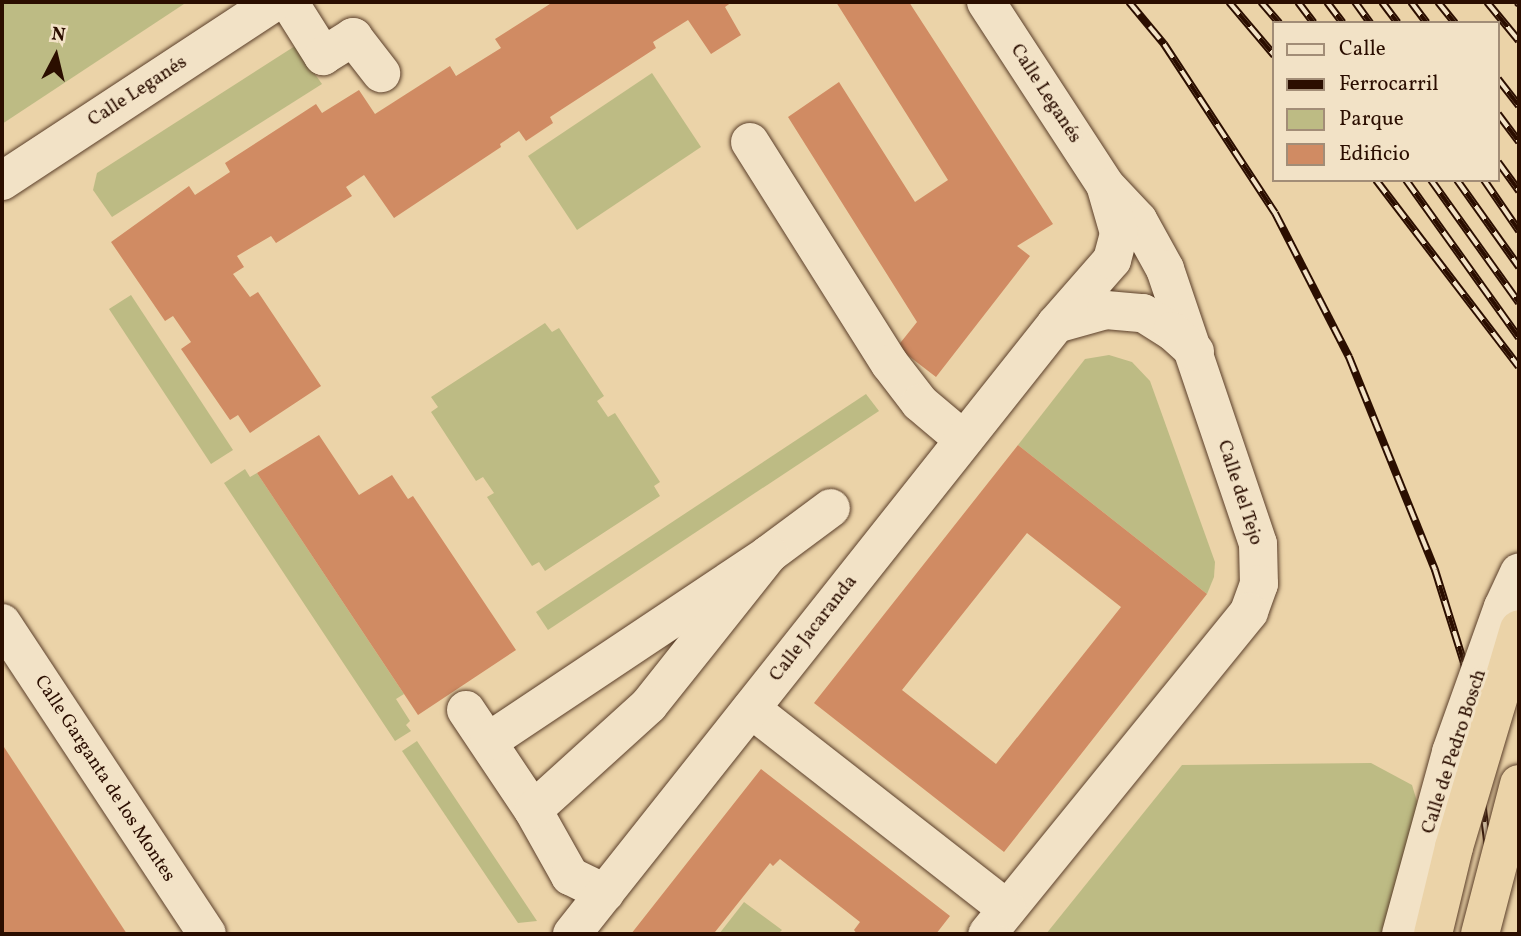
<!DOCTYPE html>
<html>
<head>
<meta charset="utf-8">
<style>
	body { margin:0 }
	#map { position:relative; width:1521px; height:936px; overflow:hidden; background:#ebd3a8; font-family:Vollkorn,serif }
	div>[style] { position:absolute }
	.green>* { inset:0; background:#bdbb84 }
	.building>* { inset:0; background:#d08b63 }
	.roads { filter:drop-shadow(0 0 2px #5b3f2a) drop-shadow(0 0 2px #5b3f2a) }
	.minor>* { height:38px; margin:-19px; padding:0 19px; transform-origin:19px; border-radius:19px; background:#f2e2c6 }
	.rail>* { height:8px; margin-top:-4px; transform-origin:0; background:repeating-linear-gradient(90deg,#f2e2c6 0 16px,#2b0e00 0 32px); box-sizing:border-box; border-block:2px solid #2b0e00 }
	.bridges { filter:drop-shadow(0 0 2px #5b3f2a) drop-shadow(0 0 2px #5b3f2a) }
	.minor-bridge>* { height:38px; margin:-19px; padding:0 19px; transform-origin:19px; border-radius:19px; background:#f2e2c6 }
	.major-bridge>* { height:38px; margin:-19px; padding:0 19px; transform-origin:19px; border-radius:19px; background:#ebd3a8 }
	span { translate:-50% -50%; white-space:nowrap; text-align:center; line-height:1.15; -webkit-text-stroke:6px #f2e2c6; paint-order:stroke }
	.street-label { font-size:19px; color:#2b0e00 }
	.frame { position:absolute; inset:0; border:4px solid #2b0e00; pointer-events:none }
	.legend { position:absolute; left:1272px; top:21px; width:228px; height:161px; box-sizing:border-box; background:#f2e2c6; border:2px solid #a28d77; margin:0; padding:9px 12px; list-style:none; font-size:21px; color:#2b0e00 }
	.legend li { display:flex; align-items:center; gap:14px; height:35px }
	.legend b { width:35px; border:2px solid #a28d77 }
	.north { position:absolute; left:21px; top:21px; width:70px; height:70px; -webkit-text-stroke:5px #f2e2c6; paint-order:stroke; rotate:7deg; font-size:19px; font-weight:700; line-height:28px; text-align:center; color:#2b0e00 }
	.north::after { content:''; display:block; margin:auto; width:24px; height:32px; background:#2b0e00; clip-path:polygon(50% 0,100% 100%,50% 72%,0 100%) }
</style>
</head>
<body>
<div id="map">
	<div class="green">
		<i style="clip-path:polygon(2px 2px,187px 2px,2px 124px)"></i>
		<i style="clip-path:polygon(295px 46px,322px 84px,112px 217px,93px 190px,97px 173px)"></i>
		<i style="clip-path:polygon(652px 73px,701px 147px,577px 230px,528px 156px)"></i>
		<i style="clip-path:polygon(131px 295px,233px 450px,211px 464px,109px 309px)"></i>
		<i style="clip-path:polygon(545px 323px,552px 332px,559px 328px,604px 396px,597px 401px,608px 417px,615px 413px,660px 482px,654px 486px,660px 496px,545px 571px,539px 562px,532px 566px,487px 497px,494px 493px,483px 477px,476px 481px,431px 412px,438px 407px,431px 397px)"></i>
		<i style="clip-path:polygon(1109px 355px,1132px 362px,1150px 381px,1215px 562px,1214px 577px,1207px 594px,1018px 445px,1085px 359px)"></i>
		<i style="clip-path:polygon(866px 394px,879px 411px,548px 630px,536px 612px)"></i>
		<i style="clip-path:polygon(245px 469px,250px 477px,257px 473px,404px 694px,396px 699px,410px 721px,406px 725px,411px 731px,395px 741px,224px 483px)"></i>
		<i style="clip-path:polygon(417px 741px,537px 921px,518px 923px,402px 751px)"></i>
		<i style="clip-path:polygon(1371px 763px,1412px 785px,1419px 808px,1387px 934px,1046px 934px,1182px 765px)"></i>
		<i style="clip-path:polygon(744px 902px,782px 930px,778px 934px,719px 934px)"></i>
	</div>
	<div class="building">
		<i style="clip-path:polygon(553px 2px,732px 2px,725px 7px,741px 35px,711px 54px,688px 20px,653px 42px,656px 48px,550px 117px,553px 123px,526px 141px,519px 131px,500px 144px,501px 147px,394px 218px,364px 175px,346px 187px,352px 196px,276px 243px,271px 236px,237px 256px,244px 267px,233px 274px,250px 297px,258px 292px,321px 386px,250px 433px,238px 415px,230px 420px,181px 349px,191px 342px,173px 316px,165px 321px,111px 242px,189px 186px,195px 195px,230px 172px,225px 163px,316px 104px,322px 113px,359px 90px,375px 114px,450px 66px,456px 76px,501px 48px,495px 39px)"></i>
		<i style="clip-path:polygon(836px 2px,909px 2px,1053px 224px,1017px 246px,1030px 256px,936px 377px,897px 347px,917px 322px,788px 117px,839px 82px,915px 202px,948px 180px)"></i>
		<i style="clip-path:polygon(319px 435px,359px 495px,392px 475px,408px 499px,413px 496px,516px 650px,418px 715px,257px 473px)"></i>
		<i style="clip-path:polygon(evenodd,1018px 445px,1207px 594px,1004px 852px,814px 703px,1018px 445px,1027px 533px,1121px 607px,996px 764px,902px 690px,1027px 533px)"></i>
		<i style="clip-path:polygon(2px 744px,127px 934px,5px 934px,2px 929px)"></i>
		<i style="clip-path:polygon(761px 769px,950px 916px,936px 934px,857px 934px,854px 930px,860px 922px,780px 859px,773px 866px,770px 863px,715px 932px,717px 934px,631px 934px)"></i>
	</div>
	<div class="roads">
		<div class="minor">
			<i style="left:289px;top:2px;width:64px;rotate:57.8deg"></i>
			<i style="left:323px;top:56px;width:36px;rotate:-32deg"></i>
			<i style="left:353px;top:37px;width:46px;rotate:52.1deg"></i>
			<i style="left:986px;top:2px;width:220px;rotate:56.9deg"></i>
			<i style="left:1106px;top:186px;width:47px;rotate:46.7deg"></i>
			<i style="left:1138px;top:220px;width:56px;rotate:61.1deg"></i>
			<i style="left:1165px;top:269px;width:290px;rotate:71.3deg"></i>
			<i style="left:1258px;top:544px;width:40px;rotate:88.6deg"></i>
			<i style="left:1259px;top:584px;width:30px;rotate:110deg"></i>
			<i style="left:1249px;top:612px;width:415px;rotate:129.1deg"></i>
			<i style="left:750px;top:142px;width:262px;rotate:57.8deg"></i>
			<i style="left:890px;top:364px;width:49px;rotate:52.4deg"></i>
			<i style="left:920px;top:403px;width:57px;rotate:40.1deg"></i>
			<i style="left:2px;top:181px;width:326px;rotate:-33.3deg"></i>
			<i style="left:1056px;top:324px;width:85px;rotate:-48.8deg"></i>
			<i style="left:1112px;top:260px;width:28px;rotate:-75deg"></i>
			<i style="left:1119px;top:233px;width:47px;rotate:-106.1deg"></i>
			<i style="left:769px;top:554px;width:77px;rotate:-36.6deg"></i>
			<i style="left:2px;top:623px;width:372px;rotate:56.6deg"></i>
			<i style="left:751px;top:709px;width:325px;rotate:38deg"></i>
			<i style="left:466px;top:710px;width:120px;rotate:56.2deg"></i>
			<i style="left:533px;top:810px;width:76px;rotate:60.7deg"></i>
			<i style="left:570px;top:876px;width:39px;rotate:26deg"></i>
			<i style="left:489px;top:741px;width:337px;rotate:-33.7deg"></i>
			<i style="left:769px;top:554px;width:193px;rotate:128.5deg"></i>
			<i style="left:649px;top:705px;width:156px;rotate:137.8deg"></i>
			<i style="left:572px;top:934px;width:779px;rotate:-51.57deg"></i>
			<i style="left:1056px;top:324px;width:52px;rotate:-15.6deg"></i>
			<i style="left:1106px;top:310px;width:37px;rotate:5deg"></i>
			<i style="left:1143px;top:313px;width:34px;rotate:32deg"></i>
			<i style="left:1172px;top:331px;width:31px;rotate:42deg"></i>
		</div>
	</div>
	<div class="rail">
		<i style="left:1129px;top:2px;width:55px;rotate:50.2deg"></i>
		<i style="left:1164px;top:44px;width:202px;rotate:56.7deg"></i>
		<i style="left:1275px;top:213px;width:162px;rotate:62.8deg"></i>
		<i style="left:1349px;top:357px;width:230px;rotate:68deg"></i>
		<i style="left:1435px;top:570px;width:97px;rotate:72.7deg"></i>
		<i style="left:1464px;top:663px;width:210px;rotate:82.6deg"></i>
		<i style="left:1491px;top:871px;width:63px;rotate:89.1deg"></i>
		<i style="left:1229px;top:2px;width:70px;rotate:49.7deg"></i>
		<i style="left:1261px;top:2px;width:28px;rotate:49deg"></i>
		<i style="left:1298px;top:2px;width:26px;rotate:53deg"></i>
		<i style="left:1327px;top:2px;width:26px;rotate:53deg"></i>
		<i style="left:1355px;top:2px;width:26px;rotate:54deg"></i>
		<i style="left:1382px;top:2px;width:26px;rotate:53deg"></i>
		<i style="left:1411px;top:2px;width:26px;rotate:53deg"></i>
		<i style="left:1438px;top:2px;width:27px;rotate:51deg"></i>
		<i style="left:1487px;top:2px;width:50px;rotate:50.6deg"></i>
		<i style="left:1517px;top:2px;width:3px;rotate:45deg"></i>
		<i style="left:1498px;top:79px;width:34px;rotate:52deg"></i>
		<i style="left:1498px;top:114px;width:35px;rotate:53deg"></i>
		<i style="left:1498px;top:162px;width:36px;rotate:54deg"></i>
		<i style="left:1376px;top:180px;width:235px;rotate:52.6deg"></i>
		<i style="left:1406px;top:180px;width:194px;rotate:54.4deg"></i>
		<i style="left:1431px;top:180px;width:151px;rotate:54.4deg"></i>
		<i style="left:1457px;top:180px;width:107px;rotate:54.5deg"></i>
		<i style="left:1484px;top:180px;width:62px;rotate:55.5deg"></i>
	</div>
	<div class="bridges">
		<div class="minor-bridge">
			<i style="left:1401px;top:934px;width:189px;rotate:-74.6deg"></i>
			<i style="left:1451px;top:752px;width:154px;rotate:-70.3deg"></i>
			<i style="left:1503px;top:607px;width:38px;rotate:-65deg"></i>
		</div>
		<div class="major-bridge">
			<i style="left:1433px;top:934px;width:89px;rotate:-76.4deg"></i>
			<i style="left:1454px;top:847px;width:227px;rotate:-73.4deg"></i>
			<i style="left:1480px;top:934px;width:155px;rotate:-75.4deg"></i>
		</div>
	</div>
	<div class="street-label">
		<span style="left:138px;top:92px;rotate:-33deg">Calle Leganés</span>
		<span style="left:1045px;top:94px;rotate:57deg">Calle Leganés</span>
		<span style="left:1239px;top:493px;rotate:72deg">Calle del Tejo</span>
		<span style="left:814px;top:629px;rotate:-52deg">Calle Jacaranda</span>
		<span style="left:1455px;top:752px;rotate:-72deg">Calle de Pedro Bosch</span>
		<span style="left:104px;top:779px;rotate:57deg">Calle Garganta de los Montes</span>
	</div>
	<div class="frame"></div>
	<ul class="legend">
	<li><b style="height:9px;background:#f2e2c6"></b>Calle</li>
	<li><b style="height:9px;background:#2b0e00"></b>Ferrocarril</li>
	<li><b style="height:19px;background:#bdbb84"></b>Parque</li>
	<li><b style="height:19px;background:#d08b63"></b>Edificio</li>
	</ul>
	<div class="north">N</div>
</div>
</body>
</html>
